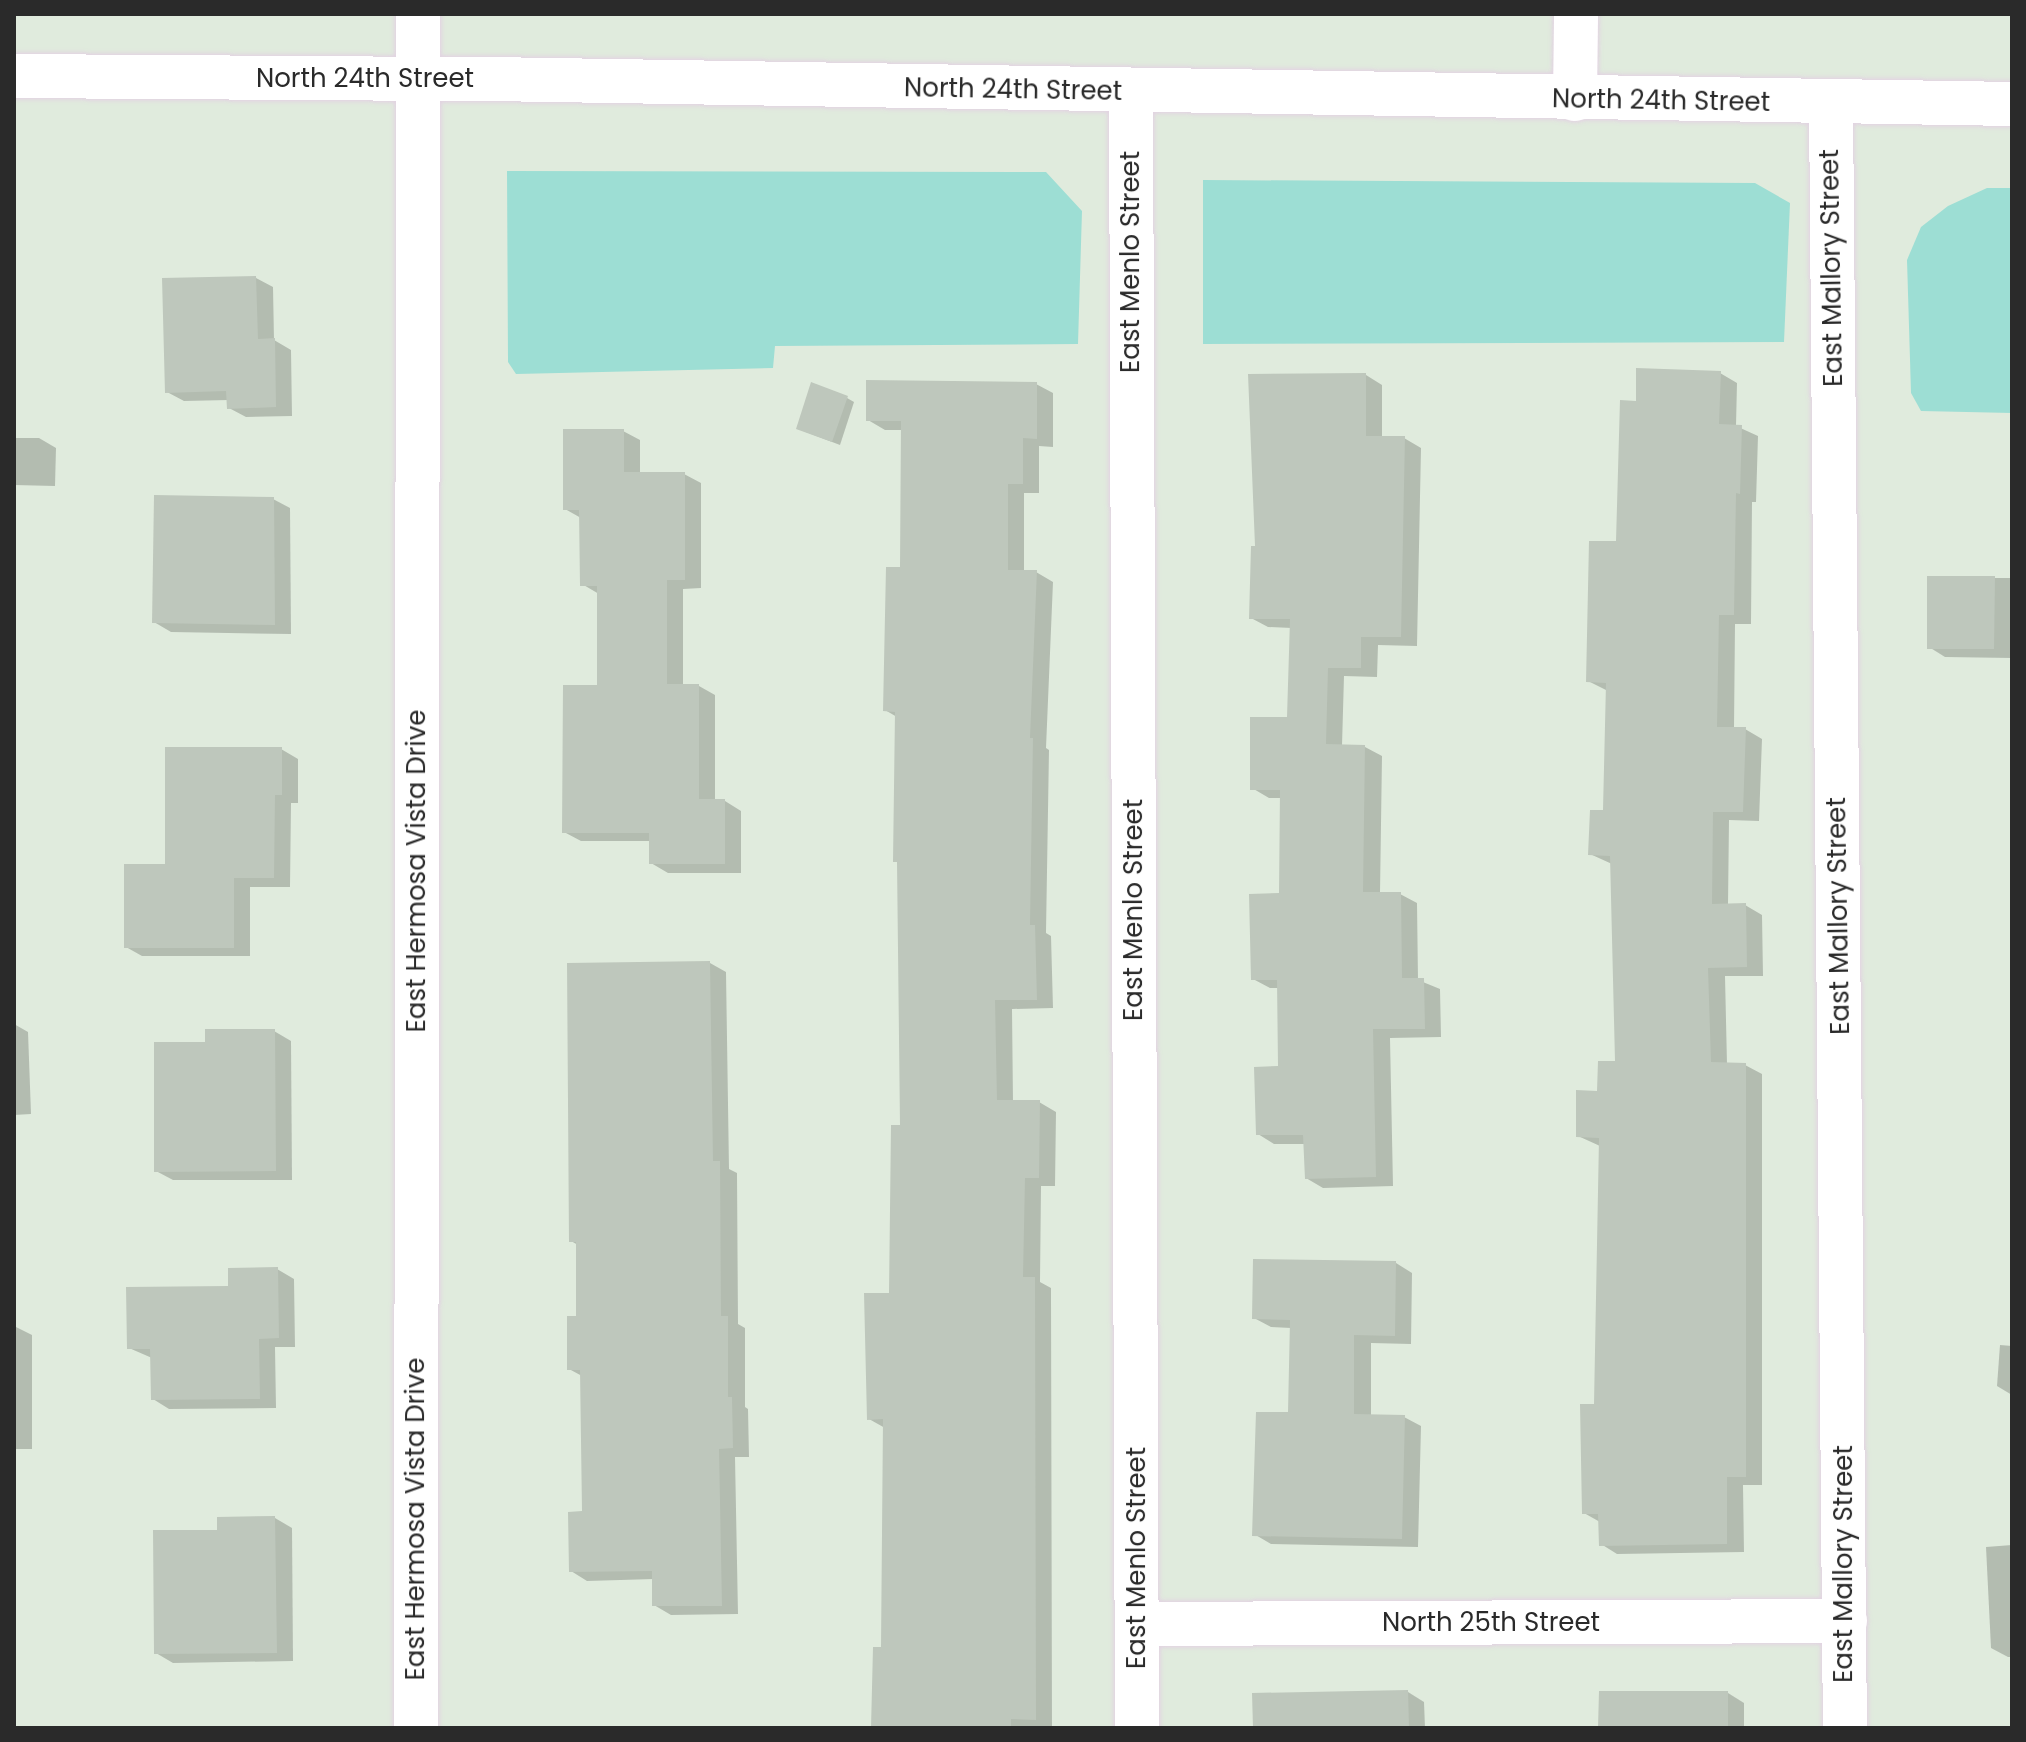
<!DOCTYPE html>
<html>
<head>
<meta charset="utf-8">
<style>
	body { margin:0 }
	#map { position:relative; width:2026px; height:1742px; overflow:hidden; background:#e0ebdd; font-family:Poppins,sans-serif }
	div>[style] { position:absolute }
	.green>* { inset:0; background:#9dded4 }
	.shadow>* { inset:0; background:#0003 }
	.building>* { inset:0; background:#bec7bc }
	.roads { filter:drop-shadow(0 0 2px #e2d2e2) drop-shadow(0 0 2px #e2d2e2) }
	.minor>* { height:44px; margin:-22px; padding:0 22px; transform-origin:22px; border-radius:22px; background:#fff }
	.tertiary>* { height:44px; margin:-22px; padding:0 22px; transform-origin:22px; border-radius:22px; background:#fff }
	span { translate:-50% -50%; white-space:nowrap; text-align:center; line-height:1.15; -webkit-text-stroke:8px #fff; paint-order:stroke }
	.street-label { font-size:26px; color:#2a2a2a }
	.frame { position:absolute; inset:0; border:16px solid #2a2a2a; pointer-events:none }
</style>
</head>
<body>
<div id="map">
	<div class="green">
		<i style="clip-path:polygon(507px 171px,1046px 172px,1082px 211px,1078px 344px,775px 346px,773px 368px,516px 374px,508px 362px)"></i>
		<i style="clip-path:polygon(1203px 180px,1755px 183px,1790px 203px,1784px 342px,1203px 344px)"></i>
		<i style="clip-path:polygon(1987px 188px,2012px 188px,2012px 413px,1921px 411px,1911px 393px,1907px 260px,1921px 227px,1948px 206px)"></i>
	</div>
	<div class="shadow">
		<i style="clip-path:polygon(256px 278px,273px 287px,274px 340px,291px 350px,292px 416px,246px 417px,229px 408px,229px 400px,184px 401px,167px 392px)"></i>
		<i style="clip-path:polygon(1720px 373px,1737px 383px,1736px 426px,1758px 436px,1756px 502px,1752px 502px,1751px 624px,1735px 624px,1734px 729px,1745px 729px,1762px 739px,1759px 821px,1729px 820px,1728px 905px,1745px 905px,1762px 915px,1763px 976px,1725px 976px,1727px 1064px,1745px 1065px,1762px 1074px,1762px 1485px,1743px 1485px,1744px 1552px,1617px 1554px,1601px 1544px,1600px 1522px,1584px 1513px,1596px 1406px,1600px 1146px,1578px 1136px,1617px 1063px,1612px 864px,1590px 854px,1605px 812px,1608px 691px,1588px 681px,1618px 543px,1638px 403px)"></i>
		<i style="clip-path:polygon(1366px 375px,1382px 385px,1382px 438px,1404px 438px,1421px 448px,1417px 646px,1378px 645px,1377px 677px,1344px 676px,1342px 746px,1365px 747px,1382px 756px,1380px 894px,1400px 894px,1417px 903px,1418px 980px,1440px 989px,1441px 1037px,1390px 1038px,1393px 1186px,1323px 1188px,1306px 1178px,1305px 1144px,1274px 1144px,1258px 1134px,1280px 1068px,1279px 988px,1270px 988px,1253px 979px,1281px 895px,1282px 798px,1269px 798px,1252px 788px,1289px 719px,1292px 628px,1268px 627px,1251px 618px,1257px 548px)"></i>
		<i style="clip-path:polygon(1036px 384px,1053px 393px,1053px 447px,1039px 446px,1039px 493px,1024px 493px,1024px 572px,1036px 572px,1053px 582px,1046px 748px,1049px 750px,1046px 933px,1051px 936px,1053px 1008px,1012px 1009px,1013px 1102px,1039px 1102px,1056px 1112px,1055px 1186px,1041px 1186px,1040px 1282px,1051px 1288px,1052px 1728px,873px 1728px,883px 1649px,885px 1428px,869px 1419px,891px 1295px,902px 1127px,899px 863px,895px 861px,897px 717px,885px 710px,902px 569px,903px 430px,885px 430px,868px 420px)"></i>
		<i style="clip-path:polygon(847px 398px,854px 402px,840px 445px,806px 432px)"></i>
		<i style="clip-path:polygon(623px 431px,640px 440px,640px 474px,684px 474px,701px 483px,701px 588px,683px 589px,683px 686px,699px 686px,715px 695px,715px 801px,725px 801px,741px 811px,741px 873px,668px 873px,651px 863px,651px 841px,581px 841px,564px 832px,599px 687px,599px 594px,582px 584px,581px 518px,565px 509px)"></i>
		<i style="clip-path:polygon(14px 438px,39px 438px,56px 448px,55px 486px,14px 485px)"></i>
		<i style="clip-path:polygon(273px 499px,290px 508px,291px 634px,171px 632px,154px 622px)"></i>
		<i style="clip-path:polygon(1929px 578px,2012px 578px,2012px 658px,1945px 657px,1929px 647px)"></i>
		<i style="clip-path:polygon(281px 749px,298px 759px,298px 803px,291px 803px,290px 887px,250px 887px,250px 956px,142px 956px,126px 947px,167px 866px)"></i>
		<i style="clip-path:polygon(710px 963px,726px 972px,729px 1169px,737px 1173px,738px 1324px,745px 1328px,745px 1407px,748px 1409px,749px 1457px,735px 1457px,738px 1614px,671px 1615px,654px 1605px,654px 1579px,587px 1581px,571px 1571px,584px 1513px,582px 1376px,569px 1369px,578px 1318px,578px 1245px,571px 1241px)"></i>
		<i style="clip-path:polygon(14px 1024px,28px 1032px,31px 1114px,14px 1115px)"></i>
		<i style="clip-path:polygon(274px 1031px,291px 1041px,292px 1180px,173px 1180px,156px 1171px,207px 1044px)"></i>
		<i style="clip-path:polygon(1396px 1263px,1412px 1273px,1411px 1344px,1371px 1343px,1371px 1416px,1404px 1417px,1421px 1426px,1418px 1547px,1271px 1544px,1254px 1534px,1290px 1414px,1291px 1328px,1271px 1327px,1254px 1318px)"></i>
		<i style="clip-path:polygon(277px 1269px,294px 1279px,295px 1347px,275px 1347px,276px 1408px,169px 1409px,153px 1399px,152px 1358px,129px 1348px,230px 1288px)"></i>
		<i style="clip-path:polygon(14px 1326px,32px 1335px,32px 1449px,14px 1449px)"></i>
		<i style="clip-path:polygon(2000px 1345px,2012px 1346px,2012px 1395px,1997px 1386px)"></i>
		<i style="clip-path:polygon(275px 1518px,292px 1528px,293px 1661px,173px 1663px,156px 1653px,219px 1532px)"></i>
		<i style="clip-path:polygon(2012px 1545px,2012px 1657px,2008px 1657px,1991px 1648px,1986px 1547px)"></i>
		<i style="clip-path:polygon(1408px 1692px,1424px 1702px,1425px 1728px,1256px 1728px)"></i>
		<i style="clip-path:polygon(1728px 1693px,1744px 1703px,1744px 1728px,1600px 1728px)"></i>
	</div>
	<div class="building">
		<i style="clip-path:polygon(256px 276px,258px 339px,275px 338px,276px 407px,227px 409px,226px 391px,165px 393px,162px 278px)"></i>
		<i style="clip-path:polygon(1636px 368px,1721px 371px,1719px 424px,1742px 425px,1740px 494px,1736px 493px,1734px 615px,1719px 615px,1717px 727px,1746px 727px,1743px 812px,1713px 812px,1712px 904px,1746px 903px,1747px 967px,1708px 968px,1711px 1062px,1746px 1063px,1746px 1477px,1727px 1477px,1727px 1544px,1599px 1546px,1598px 1514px,1582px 1514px,1580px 1404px,1594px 1404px,1599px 1138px,1576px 1137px,1576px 1090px,1597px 1091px,1598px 1061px,1615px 1061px,1610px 856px,1588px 855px,1590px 810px,1603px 810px,1606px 683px,1586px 682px,1589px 541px,1616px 541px,1620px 400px,1636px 401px)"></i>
		<i style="clip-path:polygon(1366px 373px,1366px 436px,1405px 436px,1401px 637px,1361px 637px,1361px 668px,1328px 668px,1326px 744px,1365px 745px,1363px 892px,1401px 892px,1402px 978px,1424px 978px,1425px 1029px,1373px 1029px,1376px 1177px,1305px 1179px,1303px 1135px,1256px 1135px,1254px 1067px,1278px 1066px,1277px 980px,1251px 980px,1249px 894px,1279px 893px,1280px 790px,1250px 790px,1250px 717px,1287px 717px,1290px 619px,1249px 619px,1251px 546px,1255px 546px,1248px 374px)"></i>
		<i style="clip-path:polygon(866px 380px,1037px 382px,1037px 439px,1023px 438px,1023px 484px,1008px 484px,1008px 570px,1037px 570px,1030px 738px,1033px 738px,1030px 925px,1035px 925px,1037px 1000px,995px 1000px,997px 1100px,1040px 1100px,1039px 1178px,1025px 1178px,1023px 1277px,1035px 1277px,1036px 1720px,1011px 1719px,1011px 1728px,871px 1728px,873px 1647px,881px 1647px,883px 1419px,867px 1420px,864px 1293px,889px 1293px,891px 1125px,900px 1125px,897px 862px,893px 862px,895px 712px,883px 711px,886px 567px,900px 567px,901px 421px,866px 421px)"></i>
		<i style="clip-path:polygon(811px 382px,848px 396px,832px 442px,796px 429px)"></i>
		<i style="clip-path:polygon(563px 429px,624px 429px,624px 472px,685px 472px,685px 580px,667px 580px,667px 684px,699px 684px,699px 799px,725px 799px,725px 864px,649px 864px,649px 833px,562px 833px,563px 685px,597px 685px,597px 586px,580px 586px,579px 510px,563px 510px)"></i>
		<i style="clip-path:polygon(154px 495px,274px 497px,275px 625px,152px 623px)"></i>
		<i style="clip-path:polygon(1927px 576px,1995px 576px,1994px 649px,1927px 649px)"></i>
		<i style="clip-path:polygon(165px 747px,282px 747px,282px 795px,275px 795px,274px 878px,234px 878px,234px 948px,124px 948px,124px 864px,165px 864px)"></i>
		<i style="clip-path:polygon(710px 961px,713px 1161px,720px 1161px,721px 1316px,728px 1316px,728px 1397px,732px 1397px,733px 1448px,719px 1449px,722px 1606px,652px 1606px,652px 1571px,569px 1572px,568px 1512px,582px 1511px,580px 1370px,567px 1370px,567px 1316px,576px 1316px,576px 1242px,569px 1242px,567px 963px)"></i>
		<i style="clip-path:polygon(205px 1029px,275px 1029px,276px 1171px,154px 1172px,154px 1042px,205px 1042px)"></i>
		<i style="clip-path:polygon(1253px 1259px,1396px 1261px,1395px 1336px,1354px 1335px,1354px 1414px,1405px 1415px,1402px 1539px,1252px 1536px,1256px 1412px,1288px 1412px,1290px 1320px,1252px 1319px)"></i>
		<i style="clip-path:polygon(278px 1267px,279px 1338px,259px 1339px,260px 1399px,151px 1400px,150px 1349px,127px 1349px,126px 1287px,228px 1286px,228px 1268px)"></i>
		<i style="clip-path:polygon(275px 1516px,277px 1653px,154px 1654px,153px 1530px,217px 1530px,217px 1517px)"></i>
		<i style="clip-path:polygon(1408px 1690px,1409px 1728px,1253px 1728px,1252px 1693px)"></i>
		<i style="clip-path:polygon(1599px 1691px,1728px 1691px,1728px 1728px,1598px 1728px)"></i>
	</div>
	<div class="roads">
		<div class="minor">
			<i style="left:1131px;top:93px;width:1635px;rotate:89.79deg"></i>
			<i style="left:1575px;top:99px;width:85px;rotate:-89.3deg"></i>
			<i style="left:1831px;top:103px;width:1625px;rotate:89.51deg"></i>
			<i style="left:1137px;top:1624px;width:708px;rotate:-0.24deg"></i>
		</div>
		<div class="tertiary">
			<i style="left:14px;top:76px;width:476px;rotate:0.4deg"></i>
			<i style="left:490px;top:79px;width:1522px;rotate:0.94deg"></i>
			<i style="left:416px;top:1728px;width:1714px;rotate:-89.93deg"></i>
		</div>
	</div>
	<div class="street-label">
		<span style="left:365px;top:79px">North 24th Street</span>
		<span style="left:1013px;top:90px;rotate:1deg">North 24th Street</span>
		<span style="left:1661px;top:101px;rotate:1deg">North 24th Street</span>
		<span style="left:1131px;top:262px;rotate:-90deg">East Menlo Street</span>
		<span style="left:1832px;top:268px;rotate:-91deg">East Mallory Street</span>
		<span style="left:417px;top:871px;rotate:-90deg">East Hermosa Vista Drive</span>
		<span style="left:1134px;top:910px;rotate:-90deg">East Menlo Street</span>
		<span style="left:1839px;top:916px;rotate:-91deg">East Mallory Street</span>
		<span style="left:416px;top:1519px;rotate:-90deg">East Hermosa Vista Drive</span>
		<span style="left:1137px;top:1558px;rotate:-90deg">East Menlo Street</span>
		<span style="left:1844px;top:1564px;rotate:-90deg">East Mallory Street</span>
		<span style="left:1491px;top:1623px">North 25th Street</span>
	</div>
	<div class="frame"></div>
</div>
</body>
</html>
